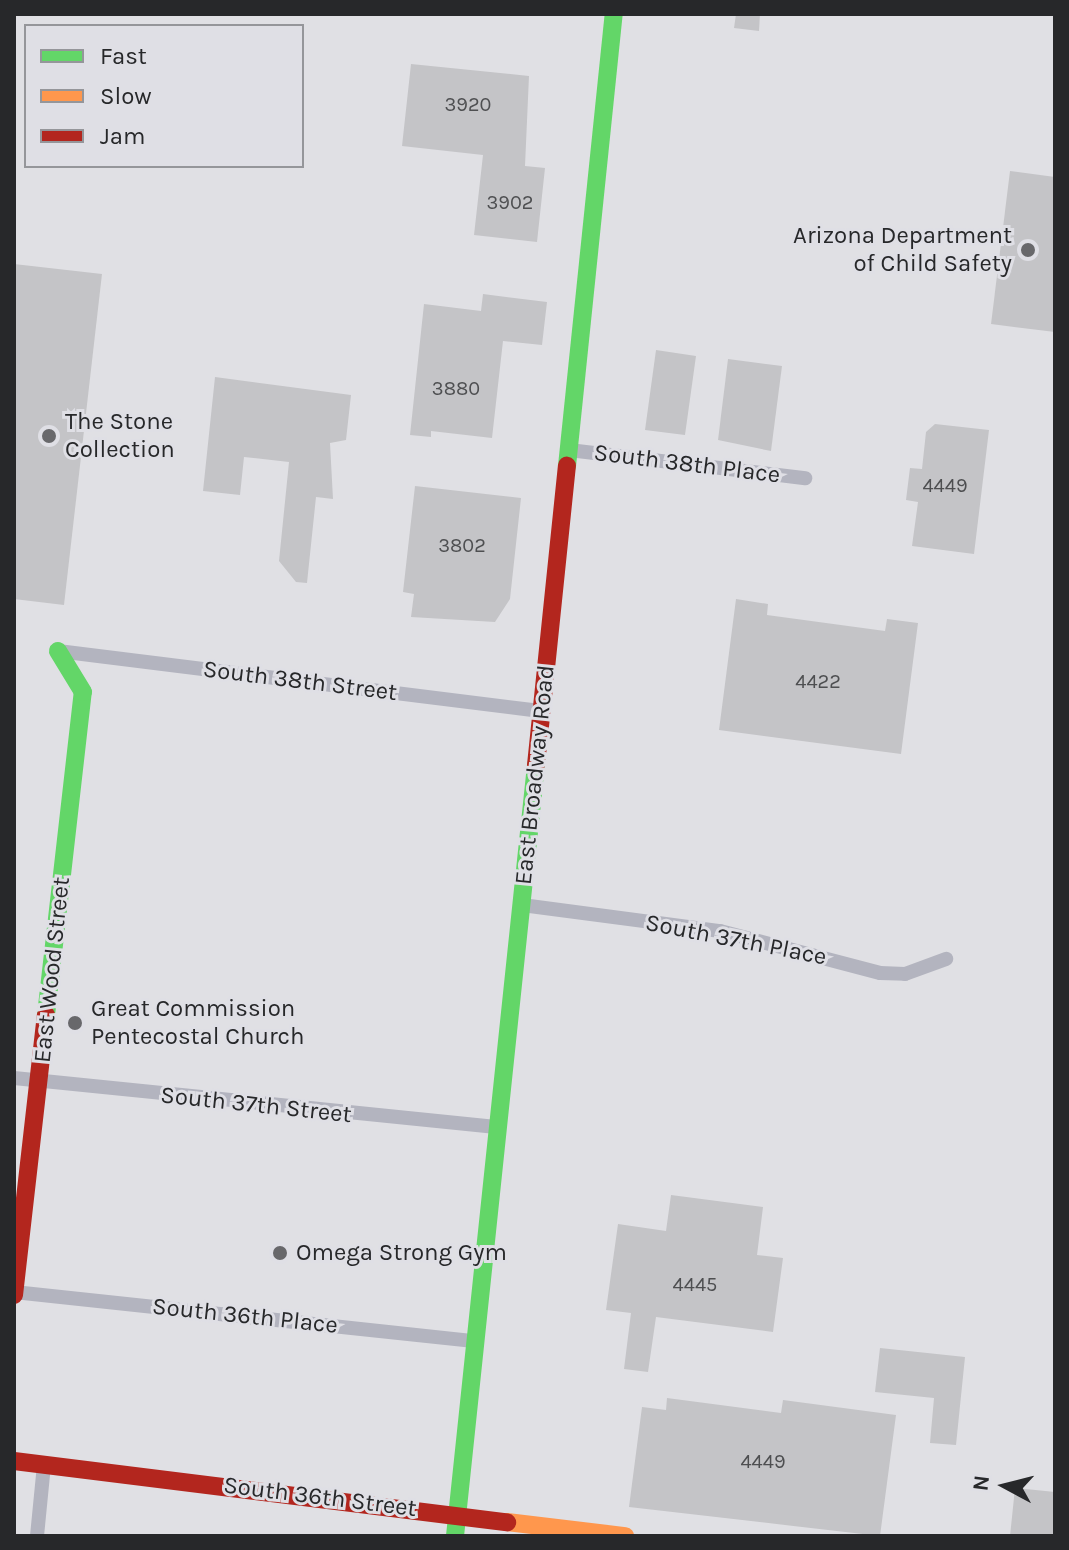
<!DOCTYPE html>
<html>
<head>
<meta charset="utf-8">
<style>
	body { margin:0 }
	#map { position:relative; width:1069px; height:1550px; overflow:hidden; background:#e0e0e4; font-family:Karla,sans-serif }
	div>[style] { position:absolute }
	.building>* { inset:0; background:#c4c4c7 }
	.street>* { height:14px; margin:-7px; padding:0 7px; transform-origin:7px; border-radius:7px; background:#b3b4bf }
	.fast>* { height:18px; margin:-9px; padding:0 9px; transform-origin:9px; border-radius:9px; background:#63d668 }
	.slow>* { height:18px; margin:-9px; padding:0 9px; transform-origin:9px; border-radius:9px; background:#ff974d }
	.jam>* { height:18px; margin:-9px; padding:0 9px; transform-origin:9px; border-radius:9px; background:#b3261e }
	.dots>* { width:22px; height:22px; translate:-50% -50%; box-sizing:border-box; border:4px solid #dfdfe5; border-radius:50% }
	span { translate:-50% -50%; white-space:nowrap; text-align:center; line-height:1.15; -webkit-text-stroke:6px #dfdfe5; paint-order:stroke }
	.number-label { font-size:20px; color:#4e4f51 }
	.number-label span { -webkit-text-stroke-width:0 }
	.poi-label { font-size:24px; color:#27282a }
	.right { translate:-100% -50%; text-align:right }
	.left { translate:0 -50%; text-align:left }
	.street-label { font-size:24px; color:#27282a }
	.frame { position:absolute; inset:0; border:16px solid #27282a; pointer-events:none }
	.legend { position:absolute; left:24px; top:24px; width:280px; height:144px; box-sizing:border-box; background:#dfdfe5; border:2px solid #95969a; margin:0; padding:10px 14px; list-style:none; font-size:24px; color:#27282a }
	.legend li { display:flex; align-items:center; gap:16px; height:40px }
	.legend b { width:40px; border:2px solid #95969a }
	.north { position:absolute; left:965px; top:1446px; width:80px; height:80px; -webkit-text-stroke:6px #dfdfe5; paint-order:stroke; rotate:277deg; font-size:22px; font-weight:700; line-height:32px; text-align:center; color:#27282a }
	.north::after { content:''; display:block; margin:auto; width:28px; height:36px; background:#27282a; clip-path:polygon(50% 0,100% 100%,50% 72%,0 100%) }
</style>
</head>
<body>
<div id="map">
	<div class="building">
		<i style="clip-path:polygon(736px 14px,760px 14px,759px 31px,734px 28px)"></i>
		<i style="clip-path:polygon(411px 64px,529px 76px,525px 166px,545px 168px,537px 242px,474px 235px,483px 155px,402px 146px)"></i>
		<i style="clip-path:polygon(1010px 171px,1055px 177px,1055px 332px,991px 324px)"></i>
		<i style="clip-path:polygon(14px 264px,102px 274px,64px 605px,14px 599px)"></i>
		<i style="clip-path:polygon(483px 294px,547px 302px,542px 345px,503px 341px,492px 438px,431px 431px,431px 437px,410px 435px,424px 304px,481px 311px)"></i>
		<i style="clip-path:polygon(656px 350px,696px 356px,685px 435px,645px 430px)"></i>
		<i style="clip-path:polygon(728px 359px,782px 366px,771px 451px,718px 440px)"></i>
		<i style="clip-path:polygon(215px 377px,351px 395px,346px 440px,330px 443px,333px 499px,316px 497px,307px 583px,296px 582px,279px 561px,289px 462px,244px 457px,240px 495px,203px 491px)"></i>
		<i style="clip-path:polygon(935px 424px,989px 430px,974px 554px,912px 546px,918px 502px,906px 500px,910px 468px,922px 469px,926px 432px)"></i>
		<i style="clip-path:polygon(415px 486px,521px 498px,510px 599px,495px 622px,411px 617px,414px 594px,403px 592px)"></i>
		<i style="clip-path:polygon(736px 599px,768px 604px,767px 615px,885px 631px,887px 619px,918px 623px,901px 754px,719px 730px)"></i>
		<i style="clip-path:polygon(671px 1195px,763px 1207px,757px 1255px,783px 1258px,773px 1332px,656px 1317px,648px 1372px,624px 1369px,631px 1313px,606px 1310px,618px 1224px,666px 1231px)"></i>
		<i style="clip-path:polygon(880px 1348px,965px 1357px,956px 1445px,930px 1443px,934px 1398px,875px 1392px)"></i>
		<i style="clip-path:polygon(667px 1398px,781px 1413px,783px 1400px,896px 1415px,880px 1536px,629px 1507px,642px 1407px,666px 1410px)"></i>
		<i style="clip-path:polygon(1015px 1488px,1055px 1492px,1055px 1536px,1010px 1536px)"></i>
	</div>
	<div class="street">
		<i style="left:569px;top:450px;width:238px;rotate:6.8deg"></i>
		<i style="left:58px;top:651px;width:488px;rotate:7.1deg"></i>
		<i style="left:522px;top:905px;width:200px;rotate:7.5deg"></i>
		<i style="left:720px;top:931px;width:165px;rotate:14.7deg"></i>
		<i style="left:880px;top:973px;width:25px;rotate:2deg"></i>
		<i style="left:905px;top:974px;width:44px;rotate:-20.1deg"></i>
		<i style="left:14px;top:1078px;width:487px;rotate:5.8deg"></i>
		<i style="left:14px;top:1292px;width:465px;rotate:6.1deg"></i>
		<i style="left:37px;top:1536px;width:72px;rotate:-84.4deg"></i>
	</div>
	<div class="fast">
		<i style="left:567px;top:466px;width:454px;rotate:-84.1deg"></i>
		<i style="left:46px;top:1015px;width:325px;rotate:-83.5deg"></i>
		<i style="left:83px;top:692px;width:48px;rotate:-121.4deg"></i>
		<i style="left:455px;top:1536px;width:775px;rotate:-84deg"></i>
	</div>
	<div class="slow">
		<i style="left:507px;top:1522px;width:119px;rotate:6.8deg"></i>
	</div>
	<div class="jam">
		<i style="left:536px;top:765px;width:301px;rotate:-84.1deg"></i>
		<i style="left:14px;top:1295px;width:282px;rotate:-83.5deg"></i>
		<i style="left:14px;top:1461px;width:497px;rotate:7.1deg"></i>
	</div>
	<div class="dots">
		<i style="left:1028px;top:250px;background:#68686b"></i>
		<i style="left:49px;top:436px;background:#68686b"></i>
		<i style="left:75px;top:1023px;background:#68686b"></i>
		<i style="left:280px;top:1253px;background:#68686b"></i>
	</div>
	<div class="number-label">
		<span style="left:468px;top:104px">3920</span>
		<span style="left:510px;top:202px">3902</span>
		<span style="left:456px;top:388px">3880</span>
		<span style="left:945px;top:485px">4449</span>
		<span style="left:462px;top:545px">3802</span>
		<span style="left:818px;top:681px">4422</span>
		<span style="left:695px;top:1284px">4445</span>
		<span style="left:763px;top:1461px">4449</span>
	</div>
	<div class="poi-label">
		<span class="right" style="left:1012px;top:250px">Arizona Department<br>of Child Safety</span>
		<span class="left" style="left:65px;top:436px">The Stone<br>Collection</span>
		<span class="left" style="left:91px;top:1023px">Great Commission<br>Pentecostal Church</span>
		<span class="left" style="left:296px;top:1253px">Omega Strong Gym</span>
	</div>
	<div class="street-label">
		<span style="left:687px;top:464px;rotate:7deg">South 38th Place</span>
		<span style="left:300px;top:681px;rotate:7deg">South 38th Street</span>
		<span style="left:535px;top:775px;rotate:-84deg">East Broadway Road</span>
		<span style="left:736px;top:940px;rotate:11deg">South 37th Place</span>
		<span style="left:52px;top:970px;rotate:-84deg">East Wood Street</span>
		<span style="left:256px;top:1105px;rotate:6deg">South 37th Street</span>
		<span style="left:245px;top:1316px;rotate:6deg">South 36th Place</span>
		<span style="left:320px;top:1497px;rotate:7deg">South 36th Street</span>
	</div>
	<div class="frame"></div>
	<ul class="legend">
	<li><b style="height:10px;background:#63d668"></b>Fast</li>
	<li><b style="height:10px;background:#ff974d"></b>Slow</li>
	<li><b style="height:10px;background:#b3261e"></b>Jam</li>
	</ul>
	<div class="north">N</div>
</div>
</body>
</html>
